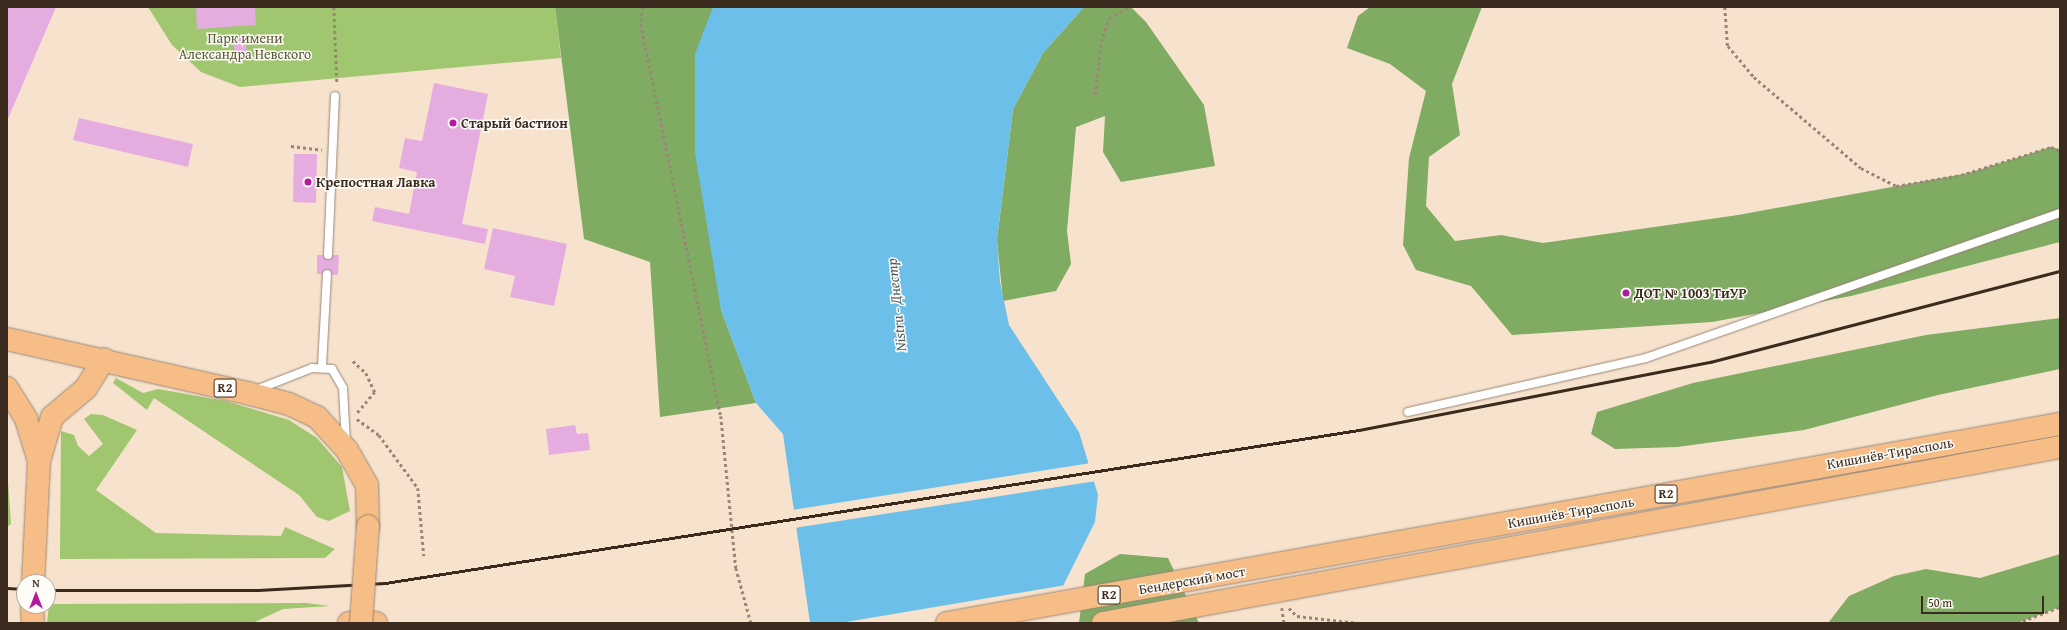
<!DOCTYPE html>
<html>
<head>
<meta charset="utf-8">
<style>
	body { margin:0 }
	#map { position:relative; width:2067px; height:630px; overflow:hidden; background:#f7e3cd; font-family:"Gentium Book Plus",serif }
	div>[style] { position:absolute }
	.green>* { inset:0; background:#a0c670 }
	.forest>* { inset:0; background:#80ab62 }
	.water>* { inset:0; background:#6cbfe8 }
	.pier>* { inset:0; background:#f7e3cd }
	.building>* { inset:0; background:#e5addf }
	.path>* { height:2.5px; margin-top:-1.25px; transform-origin:0; background:repeating-linear-gradient(90deg,#998676 0 3px,transparent 0 6px) }
	.roads { filter:drop-shadow(0 0 1px #998676) drop-shadow(0 0 1px #998676) }
	.service>* { height:8px; margin:-4px; padding:0 4px; transform-origin:4px; border-radius:4px; background:#fff }
	.primary>* { height:22px; margin:-11px; padding:0 11px; transform-origin:11px; border-radius:11px; background:#f6be86 }
	.rail>* { height:3px; margin:-1.5px; padding:0 1.5px; transform-origin:1.5px; border-radius:1.5px; background:#3b2a1e }
	.bridges { filter:drop-shadow(0 0 1px #998676) drop-shadow(0 0 1px #998676) }
	.primary-bridge>* { height:22px; margin:-11px; padding:0 11px; transform-origin:11px; border-radius:11px; background:#f6be86 }
	.dots>* { width:11px; height:11px; translate:-50% -50%; box-sizing:border-box; border:2px solid #fdfcf7; border-radius:50% }
	span { translate:-50% -50%; white-space:nowrap; text-align:center; line-height:1.15; -webkit-text-stroke:3px #fdfcf7; paint-order:stroke }
	.shield-label span { padding:1px 3px; background:#fdfcf7; border:1px solid; border-radius:3px; -webkit-text-stroke-width:0 }
	.shield-label { font-size:13px; color:#3b2a1e; font-weight:700 }
	.park-label { font-size:14px; color:#595937 }
	.poi-label { font-size:14px; color:#3b2a1e; font-weight:700 }
	.left { translate:0 -50%; text-align:left }
	.street-label { font-size:14px; color:#3b2a1e }
	.water-label { font-size:15px; color:#4c5e65; font-style:italic }
	.frame { position:absolute; inset:0; border:8px solid #3b2a1e; pointer-events:none }
	.north { position:absolute; left:16px; top:574px; width:40px; height:40px; box-sizing:border-box; background:#fdfcf7; border:1px solid #afa8a0; border-radius:50%; rotate:0deg; font-size:11px; font-weight:700; line-height:16px; text-align:center; color:#3b2a1e }
	.north::after { content:''; display:block; margin:auto; width:14px; height:18px; background:#b5179e; clip-path:polygon(50% 0,100% 100%,50% 72%,0 100%) }
	.scale { position:absolute; left:1921px; top:596px; width:123px; height:18px; box-sizing:border-box; border:2px solid #3b2a1e; border-top:0; padding-left:5px; font-size:12px; line-height:14px; white-space:nowrap; color:#3b2a1e; -webkit-text-stroke:3px #fdfcf7; paint-order:stroke }
</style>
</head>
<body>
<div id="map">
	<div class="green">
		<i style="clip-path:polygon(148px 7px,555px 7px,561px 58px,240px 87px,201px 72px,172px 45px)"></i>
		<i style="clip-path:polygon(116px 378px,143px 393px,158px 389px,226px 401px,289px 420px,317px 438px,342px 467px,350px 511px,329px 521px,317px 517px,299px 495px,154px 398px,147px 410px,113px 383px)"></i>
		<i style="clip-path:polygon(91px 414px,103px 415px,137px 430px,96px 490px,156px 533px,281px 536px,285px 527px,335px 549px,325px 558px,60px 559px,61px 431px,74px 435px,78px 446px,89px 456px,103px 444px,84px 419px)"></i>
		<i style="clip-path:polygon(7px 467px,11px 524px,7px 527px)"></i>
		<i style="clip-path:polygon(306px 603px,330px 606px,283px 609px,253px 623px,47px 623px,49px 604px)"></i>
	</div>
	<div class="forest">
		<i style="clip-path:polygon(555px 7px,713px 7px,721px 310px,756px 403px,660px 417px,650px 262px,584px 239px)"></i>
		<i style="clip-path:polygon(1084px 7px,1131px 7px,1146px 22px,1204px 105px,1215px 166px,1121px 182px,1103px 152px,1105px 116px,1076px 127px,1067px 231px,1071px 264px,1056px 291px,1003px 301px,997px 240px,1013px 109px,1043px 53px)"></i>
		<i style="clip-path:polygon(1370px 7px,1482px 7px,1452px 84px,1460px 135px,1429px 157px,1426px 206px,1455px 241px,1501px 235px,1543px 243px,1738px 215px,1969px 173px,2051px 147px,2060px 149px,2060px 242px,1851px 296px,1712px 322px,1512px 335px,1471px 286px,1416px 270px,1403px 245px,1409px 158px,1426px 91px,1390px 64px,1347px 48px,1358px 16px)"></i>
		<i style="clip-path:polygon(2060px 318px,2060px 369px,1938px 395px,1804px 430px,1677px 447px,1615px 449px,1591px 434px,1597px 412px,1693px 383px,1926px 335px)"></i>
		<i style="clip-path:polygon(1120px 554px,1168px 558px,1199px 623px,1079px 623px,1085px 574px)"></i>
		<i style="clip-path:polygon(2060px 554px,2060px 607px,2017px 623px,1828px 623px,1849px 596px,1894px 576px,1926px 569px,1980px 578px)"></i>
	</div>
	<div class="water">
		<i style="clip-path:polygon(713px 7px,1084px 7px,1043px 53px,1013px 109px,997px 240px,1000px 282px,1009px 325px,1079px 432px,1098px 495px,1095px 522px,1064px 584px,1050px 623px,810px 623px,783px 434px,756px 403px,721px 310px,695px 153px,695px 54px)"></i>
	</div>
	<div class="pier">
		<i style="clip-path:polygon(1091px 463px,1096px 481px,794px 528px,792px 510px)"></i>
		<i style="clip-path:polygon(1066px 585px,1053px 623px,840px 623px)"></i>
	</div>
	<div class="building">
		<i style="clip-path:polygon(7px 7px,56px 7px,7px 121px)"></i>
		<i style="clip-path:polygon(196px 7px,255px 7px,256px 25px,197px 29px)"></i>
		<i style="clip-path:polygon(245px 35px,247px 52px,235px 53px,232px 37px)"></i>
		<i style="clip-path:polygon(434px 83px,488px 94px,462px 224px,488px 229px,485px 244px,372px 221px,375px 207px,409px 214px,417px 172px,399px 168px,405px 138px,422px 141px)"></i>
		<i style="clip-path:polygon(79px 118px,193px 144px,188px 167px,73px 140px)"></i>
		<i style="clip-path:polygon(294px 154px,317px 154px,316px 203px,293px 202px)"></i>
		<i style="clip-path:polygon(493px 228px,567px 244px,554px 306px,510px 297px,515px 276px,484px 269px)"></i>
		<i style="clip-path:polygon(317px 255px,339px 255px,338px 275px,317px 274px)"></i>
		<i style="clip-path:polygon(575px 425px,577px 434px,588px 433px,590px 450px,549px 455px,546px 429px)"></i>
	</div>
	<div class="path">
		<i style="left:334px;top:7px;width:75px;rotate:87.7deg"></i>
		<i style="left:643px;top:7px;width:17px;rotate:97deg"></i>
		<i style="left:641px;top:24px;width:400px;rotate:78.5deg"></i>
		<i style="left:721px;top:416px;width:153px;rotate:84.4deg"></i>
		<i style="left:736px;top:568px;width:57px;rotate:74.7deg"></i>
		<i style="left:1725px;top:7px;width:39px;rotate:86deg"></i>
		<i style="left:1728px;top:46px;width:40px;rotate:50deg"></i>
		<i style="left:1754px;top:77px;width:140px;rotate:40.4deg"></i>
		<i style="left:1861px;top:168px;width:39px;rotate:27deg"></i>
		<i style="left:1896px;top:186px;width:66px;rotate:-9.6deg"></i>
		<i style="left:1961px;top:175px;width:94px;rotate:-17.3deg"></i>
		<i style="left:2051px;top:147px;width:10px;rotate:24deg"></i>
		<i style="left:1095px;top:95px;width:53px;rotate:-83.5deg"></i>
		<i style="left:1101px;top:42px;width:25px;rotate:-72deg"></i>
		<i style="left:1109px;top:18px;width:23px;rotate:-29deg"></i>
		<i style="left:291px;top:146px;width:31px;rotate:7deg"></i>
		<i style="left:353px;top:361px;width:18px;rotate:43deg"></i>
		<i style="left:366px;top:373px;width:21px;rotate:65deg"></i>
		<i style="left:375px;top:392px;width:30px;rotate:130deg"></i>
		<i style="left:357px;top:419px;width:27px;rotate:36deg"></i>
		<i style="left:379px;top:435px;width:66px;rotate:53.7deg"></i>
		<i style="left:418px;top:488px;width:68px;rotate:85deg"></i>
		<i style="left:1282px;top:608px;width:15px;rotate:82deg"></i>
		<i style="left:1289px;top:608px;width:11px;rotate:45deg"></i>
		<i style="left:1297px;top:616px;width:62px;rotate:6.4deg"></i>
		<i style="left:2017px;top:623px;width:46px;rotate:-20.4deg"></i>
	</div>
	<div class="roads">
		<div class="service">
			<i style="left:328px;top:255px;width:159px;rotate:-87.5deg"></i>
			<i style="left:322px;top:366px;width:92px;rotate:-86.9deg"></i>
			<i style="left:256px;top:390px;width:60px;rotate:-21.4deg"></i>
			<i style="left:312px;top:368px;width:20px;rotate:3deg"></i>
			<i style="left:332px;top:369px;width:22px;rotate:60deg"></i>
			<i style="left:343px;top:388px;width:55px;rotate:86.9deg"></i>
			<i style="left:1408px;top:412px;width:244px;rotate:-12.8deg"></i>
			<i style="left:1646px;top:358px;width:439px;rotate:-19.3deg"></i>
		</div>
		<div class="primary">
			<i style="left:7px;top:339px;width:246px;rotate:12.7deg"></i>
			<i style="left:247px;top:393px;width:43px;rotate:14.7deg"></i>
			<i style="left:289px;top:404px;width:31px;rotate:25deg"></i>
			<i style="left:317px;top:417px;width:45px;rotate:47.7deg"></i>
			<i style="left:347px;top:450px;width:40px;rotate:60.3deg"></i>
			<i style="left:367px;top:485px;width:41px;rotate:88.6deg"></i>
			<i style="left:7px;top:388px;width:36px;rotate:58deg"></i>
			<i style="left:26px;top:419px;width:44px;rotate:72.8deg"></i>
			<i style="left:39px;top:461px;width:121px;rotate:92.8deg"></i>
			<i style="left:39px;top:461px;width:46px;rotate:-73.5deg"></i>
			<i style="left:52px;top:417px;width:45px;rotate:-40.5deg"></i>
			<i style="left:86px;top:388px;width:34px;rotate:-58deg"></i>
			<i style="left:32px;top:606px;width:17px;rotate:87deg"></i>
			<i style="left:349px;top:623px;width:27px"></i>
			<i style="left:947px;top:623px;width:1131px;rotate:-10.14deg"></i>
			<i style="left:1103px;top:623px;width:973px;rotate:-10.42deg"></i>
		</div>
	</div>
	<div class="rail">
		<i style="left:7px;top:588px;width:17px;rotate:3deg"></i>
		<i style="left:48px;top:590px;width:210px"></i>
		<i style="left:258px;top:590px;width:127px;rotate:-3.2deg"></i>
		<i style="left:385px;top:583px;width:986px;rotate:-8.93deg"></i>
		<i style="left:1359px;top:430px;width:358px;rotate:-11deg"></i>
		<i style="left:1710px;top:362px;width:362px;rotate:-14.6deg"></i>
	</div>
	<div class="bridges">
		<div class="primary-bridge">
			<i style="left:361px;top:623px;width:97px;rotate:-85.9deg"></i>
		</div>
	</div>
	<div class="dots">
		<i style="left:453px;top:123px;background:#b5179e"></i>
		<i style="left:308px;top:182px;background:#b5179e"></i>
		<i style="left:1626px;top:293px;background:#b5179e"></i>
	</div>
	<div class="shield-label">
		<span style="left:225px;top:388px">R2</span>
		<span style="left:1666px;top:494px">R2</span>
		<span style="left:1109px;top:595px">R2</span>
	</div>
	<div class="park-label">
		<span style="left:245px;top:46px">Парк имени<br>Александра Невского</span>
	</div>
	<div class="poi-label">
		<span class="left" style="left:461px;top:123px">Старый бастион</span>
		<span class="left" style="left:316px;top:182px">Крепостная Лавка</span>
		<span class="left" style="left:1634px;top:293px">ДОТ № 1003 ТиУР</span>
	</div>
	<div class="street-label">
		<span style="left:1890px;top:453px;rotate:-10deg">Кишинёв-Тирасполь</span>
		<span style="left:1571px;top:512px;rotate:-10deg">Кишинёв-Тирасполь</span>
		<span style="left:1192px;top:580px;rotate:-10deg">Бендерский мост</span>
	</div>
	<div class="water-label">
		<span style="left:896px;top:305px;rotate:-96deg">Nistru - Днестр</span>
	</div>
	<div class="frame"></div>
	<div class="north">N</div>
	<div class="scale">50 m</div>
</div>
</body>
</html>
